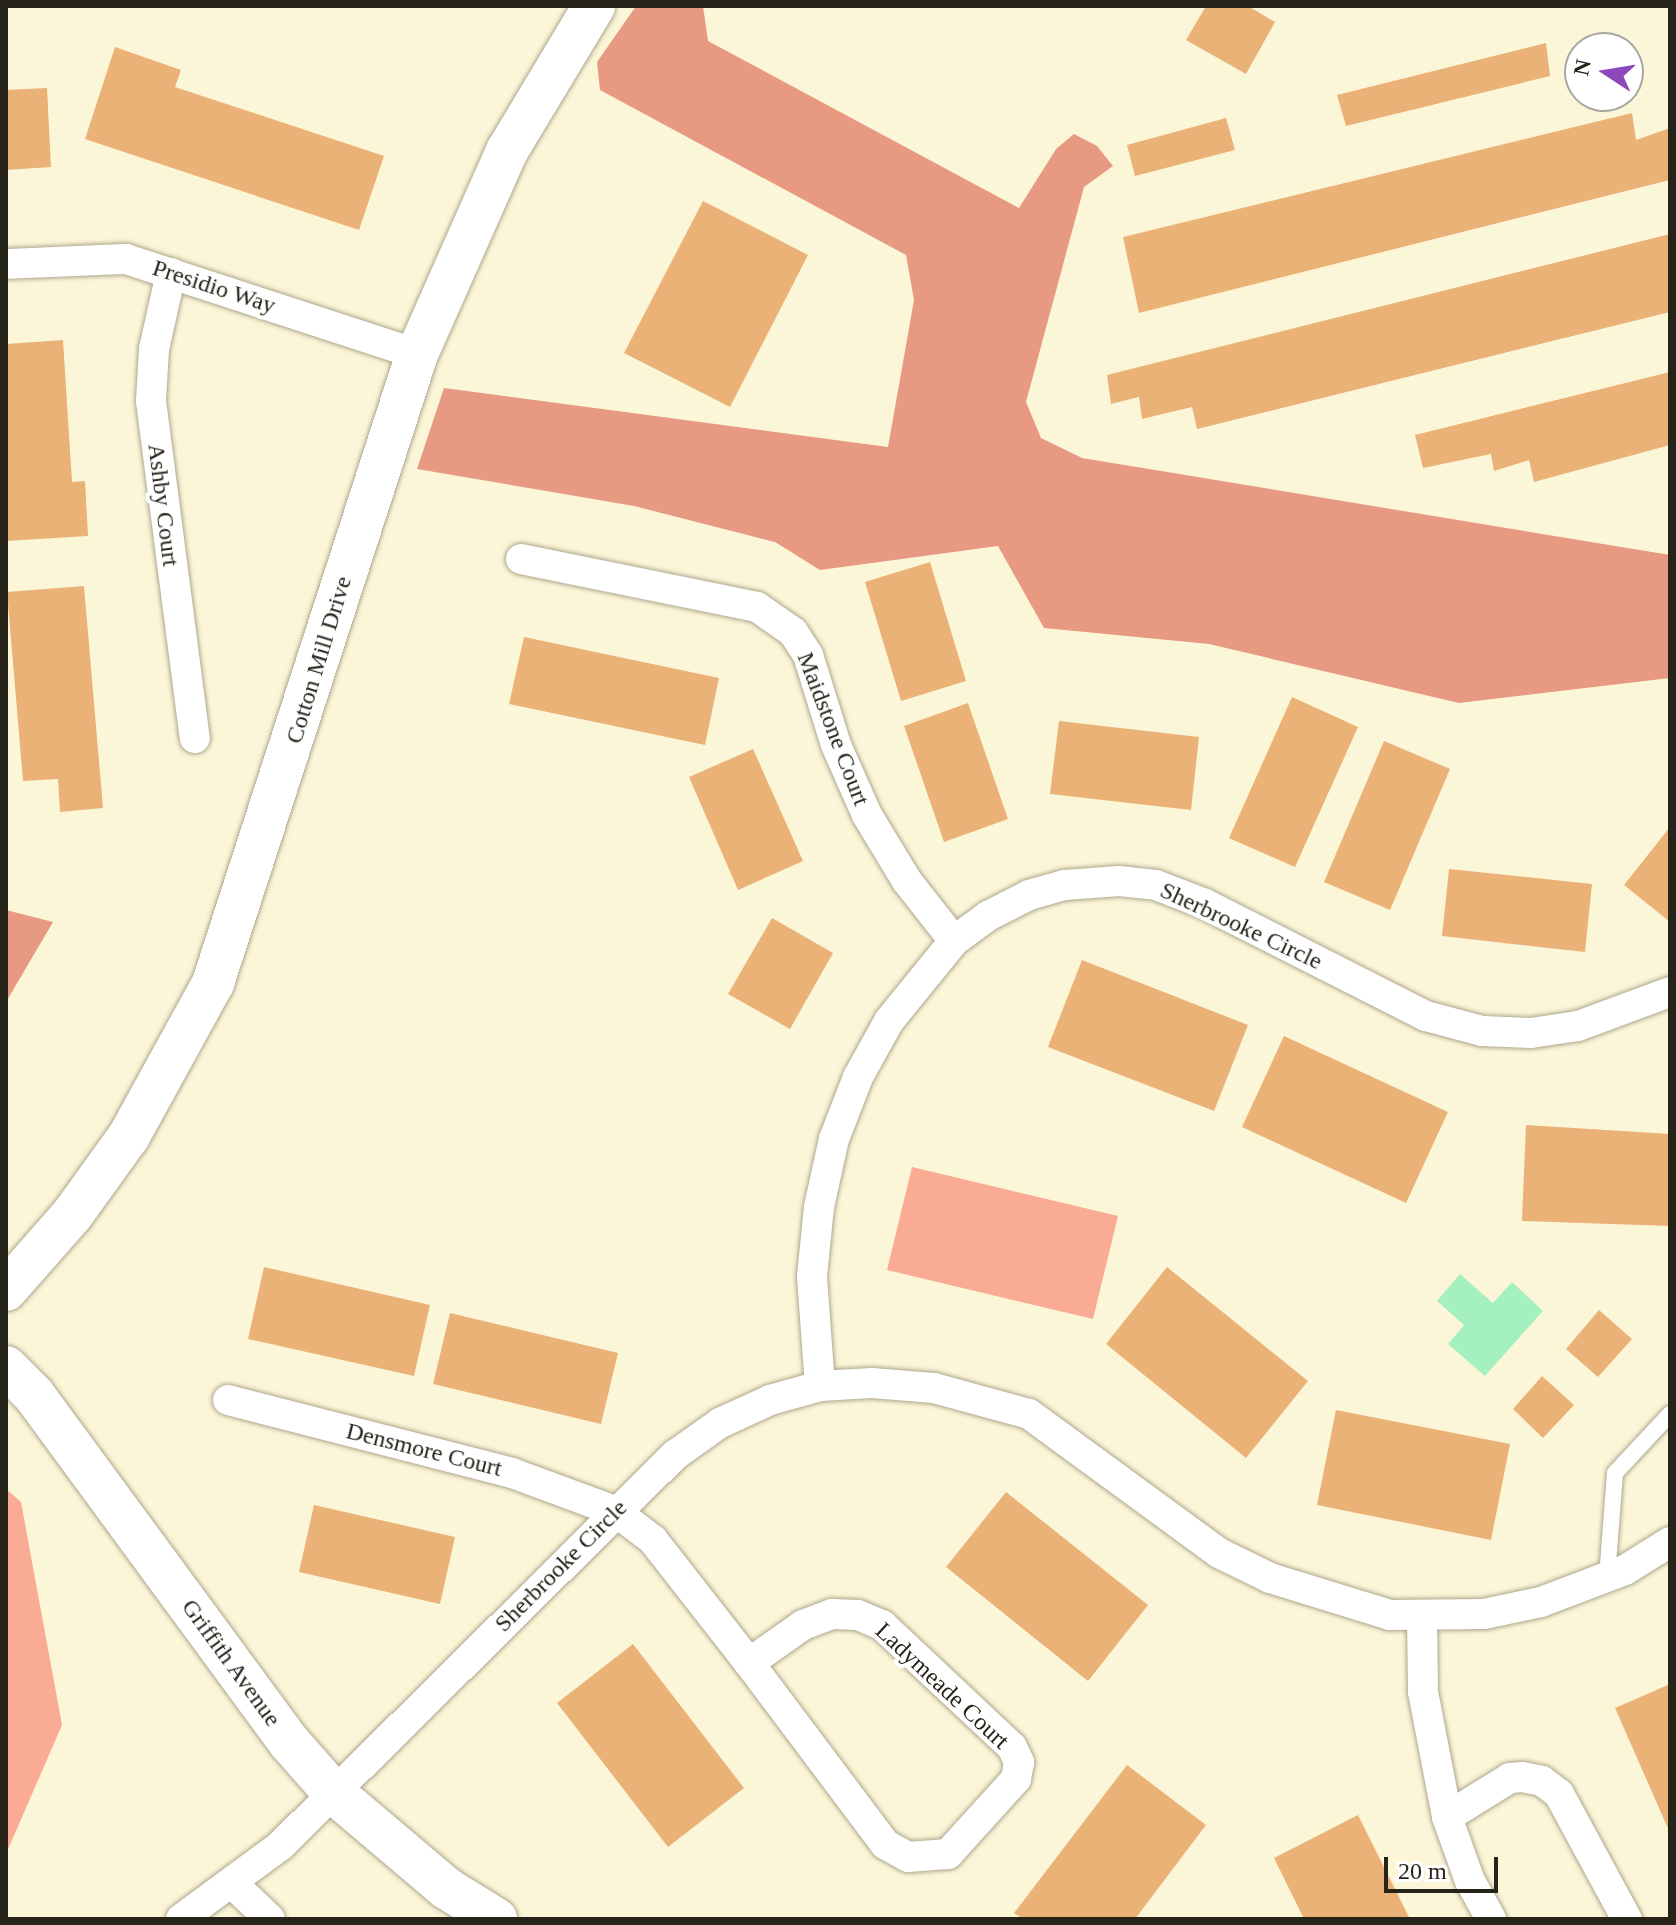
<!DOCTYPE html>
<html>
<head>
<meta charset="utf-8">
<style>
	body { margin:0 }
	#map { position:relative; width:1676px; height:1925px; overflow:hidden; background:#fcf6d9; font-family:Georgia,serif }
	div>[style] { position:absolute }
	.green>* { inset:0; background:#faab93 }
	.forest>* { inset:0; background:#e79981 }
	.water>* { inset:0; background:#a5f0bf }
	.building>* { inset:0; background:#ebb277 }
	.roads { filter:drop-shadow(0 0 2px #aea78d) drop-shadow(0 0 2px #aea78d) }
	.lane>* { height:16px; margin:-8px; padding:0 8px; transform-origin:8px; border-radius:8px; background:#fff }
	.street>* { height:30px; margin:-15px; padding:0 15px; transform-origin:15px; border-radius:15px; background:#fff }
	.secondary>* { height:42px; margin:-21px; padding:0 21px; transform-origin:21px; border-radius:21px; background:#fff }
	span { translate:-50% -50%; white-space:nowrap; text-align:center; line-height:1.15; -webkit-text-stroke:8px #fff; paint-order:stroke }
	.street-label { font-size:24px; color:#262419 }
	.frame { position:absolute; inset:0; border:8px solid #262419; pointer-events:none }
	.north { position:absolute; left:1564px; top:32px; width:80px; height:80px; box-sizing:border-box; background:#fff; border:2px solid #a8a7a3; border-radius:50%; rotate:282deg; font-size:22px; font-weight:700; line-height:32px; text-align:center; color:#262419 }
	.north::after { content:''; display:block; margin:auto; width:28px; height:36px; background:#8d48bc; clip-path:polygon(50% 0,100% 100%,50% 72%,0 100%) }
	.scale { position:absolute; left:1384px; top:1857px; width:114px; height:36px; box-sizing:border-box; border:4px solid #262419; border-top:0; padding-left:10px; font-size:24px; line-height:28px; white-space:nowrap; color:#262419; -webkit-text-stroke:6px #fff; paint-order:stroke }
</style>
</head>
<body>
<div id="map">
	<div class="green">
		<i style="clip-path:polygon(912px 1167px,1118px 1216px,1093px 1319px,887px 1270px)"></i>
		<i style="clip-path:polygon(6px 1489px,21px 1502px,62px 1725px,6px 1854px)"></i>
	</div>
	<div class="forest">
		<i style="clip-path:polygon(636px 6px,703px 6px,708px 41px,1019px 208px,1056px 149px,1074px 134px,1097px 146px,1113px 166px,1084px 187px,1026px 402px,1041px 438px,1082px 458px,1670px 555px,1670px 678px,1459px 703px,1209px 644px,1044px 628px,998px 546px,820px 570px,775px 542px,634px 506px,417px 469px,444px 388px,888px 447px,914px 300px,906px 255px,600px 90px,597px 62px)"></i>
		<i style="clip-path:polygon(6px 910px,53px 922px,6px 1002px)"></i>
	</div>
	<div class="water">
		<i style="clip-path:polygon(1460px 1274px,1493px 1303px,1512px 1282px,1543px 1311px,1485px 1376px,1448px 1344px,1464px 1325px,1437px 1301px)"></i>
	</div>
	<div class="building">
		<i style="clip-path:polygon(1206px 6px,1248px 6px,1275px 22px,1246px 74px,1186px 40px)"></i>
		<i style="clip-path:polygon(1546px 43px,1550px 76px,1346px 126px,1337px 95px)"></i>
		<i style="clip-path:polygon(115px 47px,181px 70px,175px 87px,384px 156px,359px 230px,85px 139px)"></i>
		<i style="clip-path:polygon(47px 88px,51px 167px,6px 170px,6px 90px)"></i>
		<i style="clip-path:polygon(1632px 113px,1636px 140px,1670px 128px,1670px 180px,1139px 313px,1123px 237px)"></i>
		<i style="clip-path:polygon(1226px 118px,1235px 150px,1135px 176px,1127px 145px)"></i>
		<i style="clip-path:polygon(703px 201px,808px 255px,730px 407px,624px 353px)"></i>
		<i style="clip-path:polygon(1670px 234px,1670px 312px,1197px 429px,1192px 407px,1142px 419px,1139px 397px,1111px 404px,1107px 375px)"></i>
		<i style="clip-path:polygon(63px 340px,72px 482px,85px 481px,88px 536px,6px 541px,6px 344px)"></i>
		<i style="clip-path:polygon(1670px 372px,1670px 445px,1534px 482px,1529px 460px,1494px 471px,1491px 454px,1423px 468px,1415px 435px)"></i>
		<i style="clip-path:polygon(930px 562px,966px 681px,901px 701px,865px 582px)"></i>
		<i style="clip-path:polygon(84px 586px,103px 808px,60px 812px,58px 779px,23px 781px,7px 592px)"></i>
		<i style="clip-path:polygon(524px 637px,719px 678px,705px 745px,509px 704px)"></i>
		<i style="clip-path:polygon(1292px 697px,1358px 727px,1295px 867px,1229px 838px)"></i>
		<i style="clip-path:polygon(968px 703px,1008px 819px,944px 842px,904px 726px)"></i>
		<i style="clip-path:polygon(1059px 721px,1199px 737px,1191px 810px,1050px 794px)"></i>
		<i style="clip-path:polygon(1384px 741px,1450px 769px,1390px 910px,1324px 882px)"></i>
		<i style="clip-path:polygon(753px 749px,803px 861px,738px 890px,689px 777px)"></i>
		<i style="clip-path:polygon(1670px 827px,1670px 922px,1624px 885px)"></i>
		<i style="clip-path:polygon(1449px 869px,1592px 884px,1585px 952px,1442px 936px)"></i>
		<i style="clip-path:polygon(772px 918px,833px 953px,790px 1029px,728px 994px)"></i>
		<i style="clip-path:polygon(1082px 960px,1248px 1025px,1214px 1111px,1048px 1047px)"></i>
		<i style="clip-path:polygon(1284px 1036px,1448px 1112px,1406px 1203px,1242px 1127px)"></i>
		<i style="clip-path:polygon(1526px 1125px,1670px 1134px,1670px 1226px,1522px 1221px)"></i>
		<i style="clip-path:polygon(264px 1267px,430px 1305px,414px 1376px,248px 1339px)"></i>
		<i style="clip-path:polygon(1167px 1267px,1308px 1381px,1246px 1458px,1106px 1344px)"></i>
		<i style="clip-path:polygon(1599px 1310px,1632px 1339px,1598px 1377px,1566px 1349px)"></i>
		<i style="clip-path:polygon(450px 1313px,618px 1353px,601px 1424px,433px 1384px)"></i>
		<i style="clip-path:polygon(1542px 1376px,1574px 1405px,1543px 1438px,1513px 1409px)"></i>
		<i style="clip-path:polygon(1336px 1410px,1510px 1444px,1491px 1540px,1317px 1505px)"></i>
		<i style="clip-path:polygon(1006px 1492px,1148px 1605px,1088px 1681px,946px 1567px)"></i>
		<i style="clip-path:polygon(314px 1505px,455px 1537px,440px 1604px,299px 1572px)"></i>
		<i style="clip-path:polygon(633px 1644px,744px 1788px,668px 1847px,557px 1703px)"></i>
		<i style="clip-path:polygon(1670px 1684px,1670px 1833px,1615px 1708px)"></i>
		<i style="clip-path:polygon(1127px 1765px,1206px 1825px,1135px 1919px,1023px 1919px,1014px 1913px)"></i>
		<i style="clip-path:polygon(1358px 1815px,1410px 1919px,1304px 1919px,1274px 1858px)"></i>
	</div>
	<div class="roads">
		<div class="lane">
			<i style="left:1607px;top:1577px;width:104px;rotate:-85.6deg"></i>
			<i style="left:1615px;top:1473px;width:81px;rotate:-47deg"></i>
		</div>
		<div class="street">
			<i style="left:6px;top:264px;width:120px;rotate:-2.4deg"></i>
			<i style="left:126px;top:259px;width:306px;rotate:18.1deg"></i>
			<i style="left:171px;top:273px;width:78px;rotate:102.6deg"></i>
			<i style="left:154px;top:349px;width:52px;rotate:93.3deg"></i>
			<i style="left:151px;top:401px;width:340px;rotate:82.6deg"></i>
			<i style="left:521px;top:559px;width:241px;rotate:11.5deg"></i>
			<i style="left:757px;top:607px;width:44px;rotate:34.8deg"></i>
			<i style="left:793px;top:632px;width:27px;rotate:57deg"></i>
			<i style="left:808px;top:655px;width:94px;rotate:72.7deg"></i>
			<i style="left:836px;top:745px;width:77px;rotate:66.1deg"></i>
			<i style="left:867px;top:815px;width:77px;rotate:58.8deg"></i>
			<i style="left:907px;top:881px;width:76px;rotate:51.9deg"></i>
			<i style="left:820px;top:1386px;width:110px;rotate:-94.2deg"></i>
			<i style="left:812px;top:1276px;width:69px;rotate:-84.2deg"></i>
			<i style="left:819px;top:1207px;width:70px;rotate:-77.6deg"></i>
			<i style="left:834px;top:1139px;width:66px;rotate:-68.8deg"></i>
			<i style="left:858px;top:1077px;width:64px;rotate:-61deg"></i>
			<i style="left:889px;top:1021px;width:103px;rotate:-50.9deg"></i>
			<i style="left:954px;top:941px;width:42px;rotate:-36.3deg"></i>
			<i style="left:988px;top:916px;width:46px;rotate:-27.1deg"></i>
			<i style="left:1029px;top:895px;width:37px;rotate:-16deg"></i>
			<i style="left:1065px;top:885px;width:54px;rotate:-4.2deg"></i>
			<i style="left:1119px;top:881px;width:37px;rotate:6deg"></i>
			<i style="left:1156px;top:885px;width:50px;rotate:21deg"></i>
			<i style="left:1203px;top:903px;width:250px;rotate:26.9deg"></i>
			<i style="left:1426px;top:1016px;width:58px;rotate:15deg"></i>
			<i style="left:1482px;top:1031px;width:49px;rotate:2.3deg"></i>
			<i style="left:1531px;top:1033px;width:48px;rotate:-8.5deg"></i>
			<i style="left:1578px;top:1026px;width:98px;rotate:-20.3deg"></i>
			<i style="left:228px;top:1400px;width:293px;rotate:14.4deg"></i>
			<i style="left:512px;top:1473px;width:110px;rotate:20.3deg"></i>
			<i style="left:615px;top:1511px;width:48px;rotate:37.3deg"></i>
			<i style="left:653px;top:1540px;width:156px;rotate:52deg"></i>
			<i style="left:832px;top:1614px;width:26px;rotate:2deg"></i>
			<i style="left:858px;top:1615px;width:26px;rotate:23deg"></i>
			<i style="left:882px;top:1625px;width:178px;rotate:43.2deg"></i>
			<i style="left:1012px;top:1747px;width:17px;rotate:65deg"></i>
			<i style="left:1019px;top:1762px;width:17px;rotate:100deg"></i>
			<i style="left:1016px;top:1779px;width:101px;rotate:132.2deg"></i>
			<i style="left:948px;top:1854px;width:40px;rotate:175.7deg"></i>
			<i style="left:908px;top:1857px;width:26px;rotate:-151deg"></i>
			<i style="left:885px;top:1844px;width:226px;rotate:-126.9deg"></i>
			<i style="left:749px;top:1663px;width:66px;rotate:-35.1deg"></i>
			<i style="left:803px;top:1625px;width:31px;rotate:-21deg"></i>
			<i style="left:1422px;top:1617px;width:75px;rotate:89.2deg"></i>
			<i style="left:1423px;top:1692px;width:127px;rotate:79.1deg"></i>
			<i style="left:232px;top:1883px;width:52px;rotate:43.5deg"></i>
			<i style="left:181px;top:1919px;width:123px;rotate:-36.4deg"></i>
			<i style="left:280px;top:1846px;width:556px;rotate:-44.71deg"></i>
			<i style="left:675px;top:1455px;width:55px;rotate:-35.4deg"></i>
			<i style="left:720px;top:1423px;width:55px;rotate:-24.7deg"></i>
			<i style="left:770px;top:1400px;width:52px;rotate:-15.6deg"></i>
			<i style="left:820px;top:1386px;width:52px;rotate:-3.3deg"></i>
			<i style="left:872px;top:1383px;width:62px;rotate:4.6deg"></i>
			<i style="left:934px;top:1388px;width:98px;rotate:15.3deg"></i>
			<i style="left:1029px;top:1414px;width:235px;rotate:36.2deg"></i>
			<i style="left:1219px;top:1553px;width:57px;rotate:26.1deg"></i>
			<i style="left:1270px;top:1578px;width:126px;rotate:17.1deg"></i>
			<i style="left:1390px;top:1615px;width:94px;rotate:-0.6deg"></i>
			<i style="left:1484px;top:1614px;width:58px;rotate:-11.9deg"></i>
			<i style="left:1541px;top:1602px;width:90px;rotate:-20.9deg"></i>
			<i style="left:1625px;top:1570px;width:53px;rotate:-31.9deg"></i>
			<i style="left:1491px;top:1919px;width:43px;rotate:-118.9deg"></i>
			<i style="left:1470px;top:1881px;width:68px;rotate:-109.8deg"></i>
			<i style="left:1447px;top:1817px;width:74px;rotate:-31.8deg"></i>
			<i style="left:1510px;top:1778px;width:12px;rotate:-5deg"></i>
			<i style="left:1522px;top:1777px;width:20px;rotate:11deg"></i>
			<i style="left:1542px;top:1781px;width:21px;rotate:37deg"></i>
			<i style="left:1559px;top:1794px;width:142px;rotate:61.5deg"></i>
		</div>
		<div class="secondary">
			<i style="left:6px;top:1290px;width:100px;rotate:-48.7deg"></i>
			<i style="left:72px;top:1215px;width:97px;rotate:-54.2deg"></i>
			<i style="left:129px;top:1136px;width:175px;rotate:-61.2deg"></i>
			<i style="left:213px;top:983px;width:661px;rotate:-72.03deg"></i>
			<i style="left:417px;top:354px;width:222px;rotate:-66.1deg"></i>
			<i style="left:507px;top:151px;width:169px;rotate:-59deg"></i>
			<i style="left:6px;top:1367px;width:40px;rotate:45deg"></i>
			<i style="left:34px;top:1395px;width:431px;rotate:53.7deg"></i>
			<i style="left:289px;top:1742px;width:68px;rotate:48.6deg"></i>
			<i style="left:334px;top:1793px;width:147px;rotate:40.3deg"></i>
			<i style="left:446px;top:1888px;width:59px;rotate:31.8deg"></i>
		</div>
	</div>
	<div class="street-label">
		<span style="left:214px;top:287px;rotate:18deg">Presidio Way</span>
		<span style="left:163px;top:505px;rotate:83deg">Ashby Court</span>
		<span style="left:319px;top:660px;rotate:-73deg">Cotton Mill Drive</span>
		<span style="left:833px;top:729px;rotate:69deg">Maidstone Court</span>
		<span style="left:1241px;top:926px;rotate:25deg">Sherbrooke Circle</span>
		<span style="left:424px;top:1450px;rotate:14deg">Densmore Court</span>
		<span style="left:561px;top:1566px;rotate:-45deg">Sherbrooke Circle</span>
		<span style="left:231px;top:1663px;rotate:54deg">Griffith Avenue</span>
		<span style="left:942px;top:1686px;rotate:43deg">Ladymeade Court</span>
	</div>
	<div class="frame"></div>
	<div class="north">N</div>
	<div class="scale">20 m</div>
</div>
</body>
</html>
